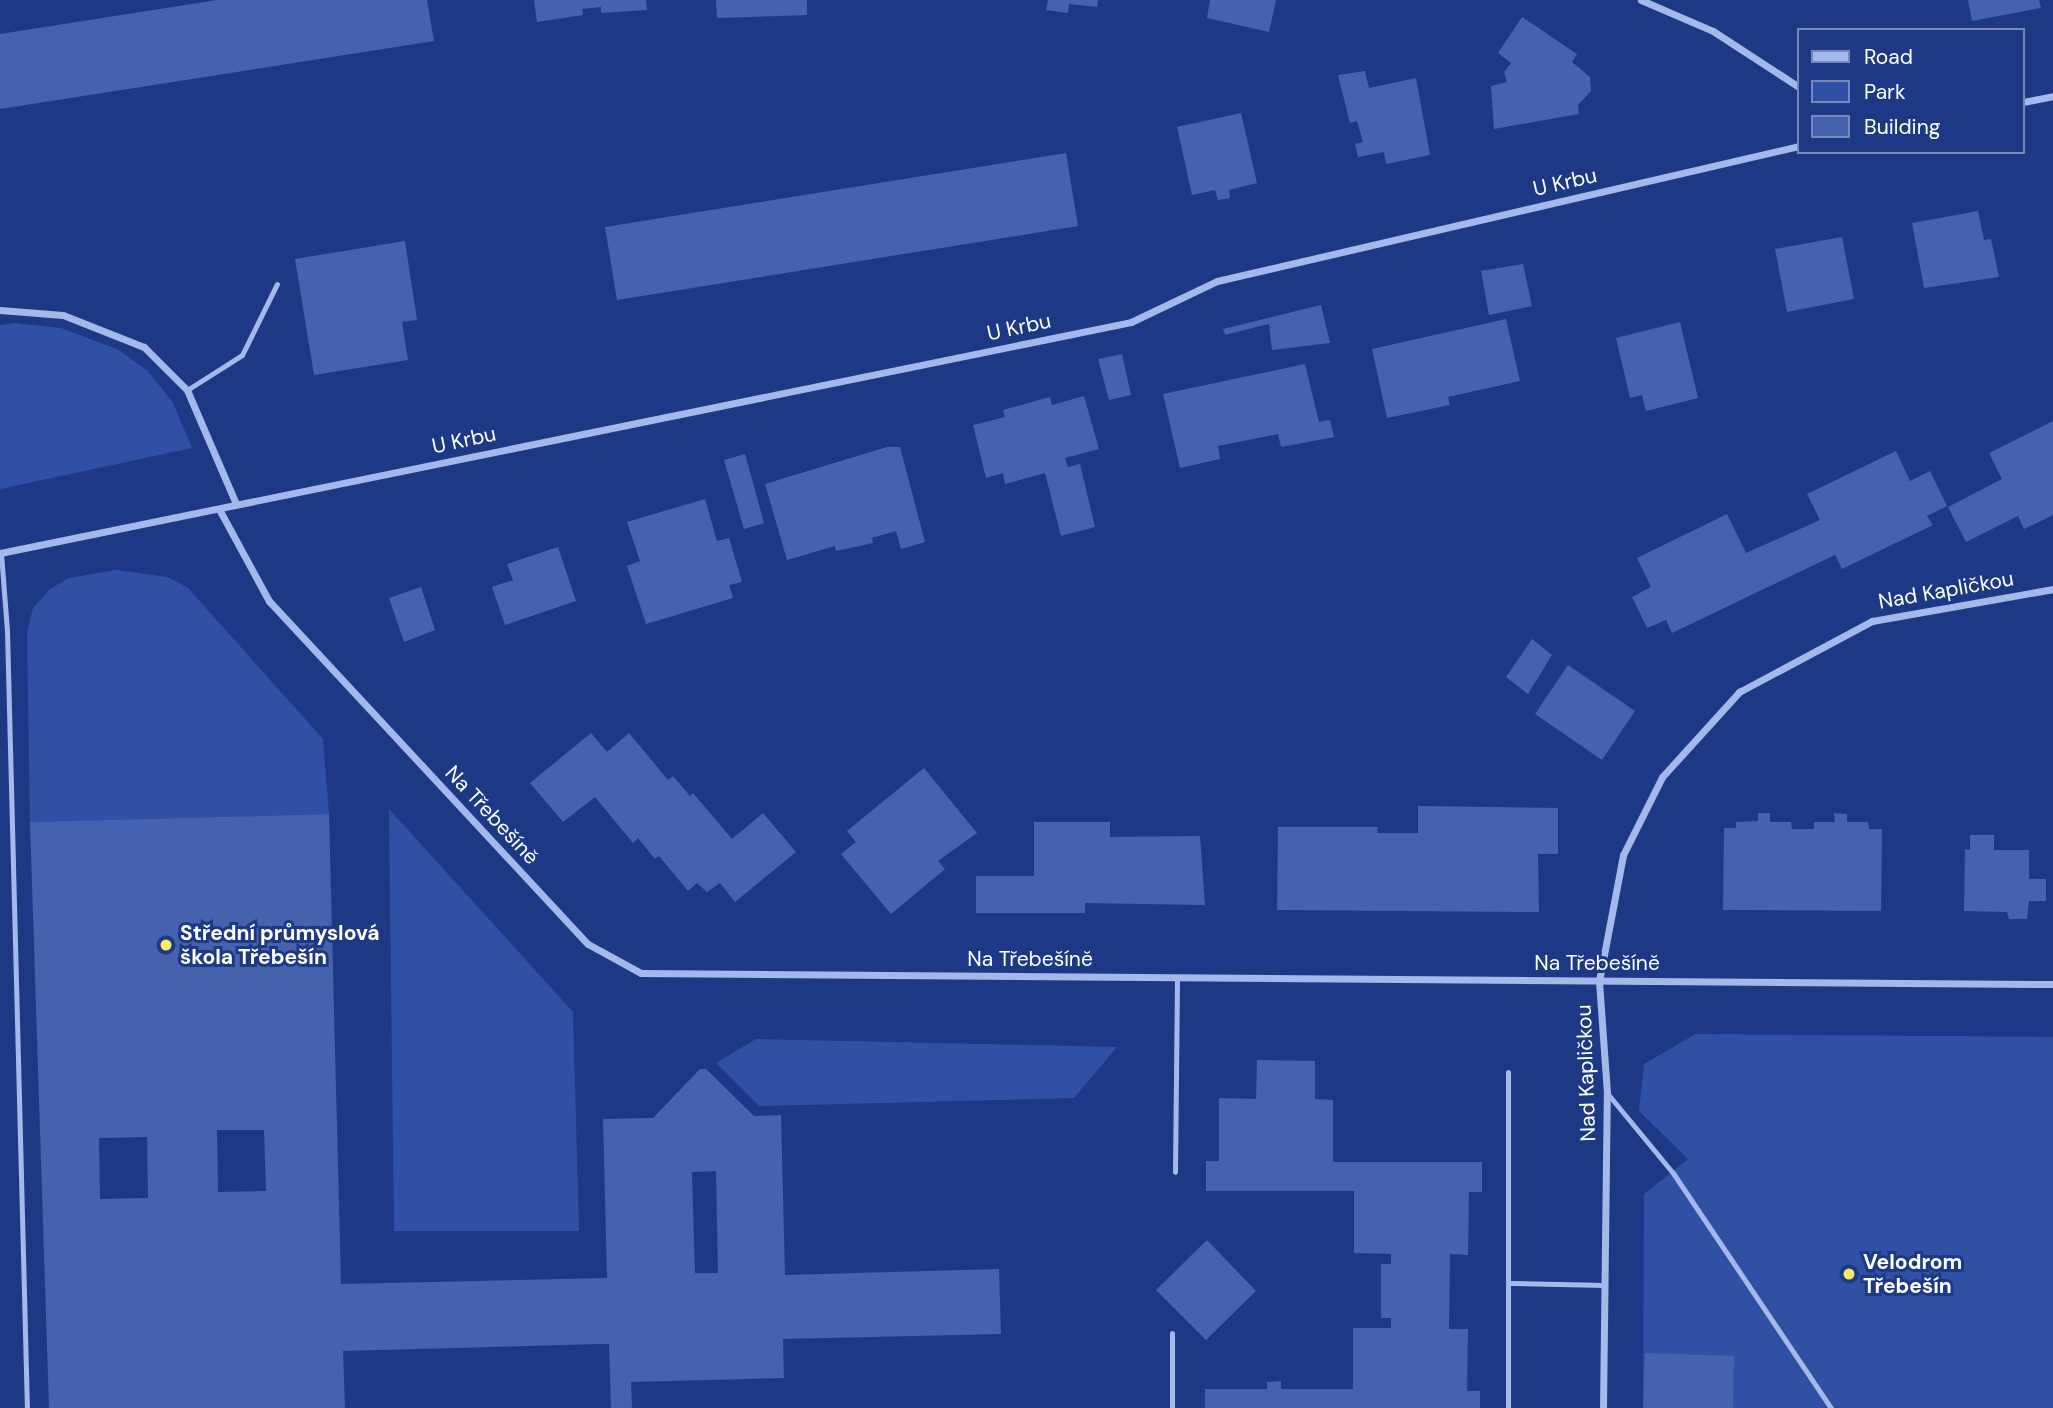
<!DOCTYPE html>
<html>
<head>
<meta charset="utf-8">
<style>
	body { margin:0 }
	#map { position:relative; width:2053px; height:1408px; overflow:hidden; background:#1d3986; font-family:"DM Sans",sans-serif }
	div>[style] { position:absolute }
	.green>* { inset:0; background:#3051a3 }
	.building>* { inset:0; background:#4562af }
	.lane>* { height:5px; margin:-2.5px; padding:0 2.5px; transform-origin:2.5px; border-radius:2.5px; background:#a4b8eb }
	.street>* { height:7px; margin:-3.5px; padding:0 3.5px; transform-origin:3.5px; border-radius:3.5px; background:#a4b8eb }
	.dots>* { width:19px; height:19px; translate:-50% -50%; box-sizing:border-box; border:4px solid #1d3986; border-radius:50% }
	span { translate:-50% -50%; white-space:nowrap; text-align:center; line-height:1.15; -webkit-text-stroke:6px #1d3986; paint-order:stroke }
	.street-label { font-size:21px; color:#fff }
	.poi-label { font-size:21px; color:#fff; font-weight:700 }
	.left { translate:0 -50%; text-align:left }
	.legend { position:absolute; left:1797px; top:28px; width:228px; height:126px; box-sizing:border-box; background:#1d3986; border:2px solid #7788b6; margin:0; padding:9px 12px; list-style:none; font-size:21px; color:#fff }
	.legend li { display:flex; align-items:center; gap:14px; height:35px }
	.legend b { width:35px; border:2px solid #7788b6 }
</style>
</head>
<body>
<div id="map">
	<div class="green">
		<i style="clip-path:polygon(14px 323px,61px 328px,117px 349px,148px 371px,173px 403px,192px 448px,0 489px,0 325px)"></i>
		<i style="clip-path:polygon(116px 570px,167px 577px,187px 587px,323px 739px,329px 814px,30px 822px,27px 633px,33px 608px,50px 589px,69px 578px)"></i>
		<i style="clip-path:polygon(389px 809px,573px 1012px,579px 1231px,394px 1231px)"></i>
		<i style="clip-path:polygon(1696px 1034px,2053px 1037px,2053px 1408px,1643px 1408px,1644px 1194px,1688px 1159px,1639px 1111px,1644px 1064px)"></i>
		<i style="clip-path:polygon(756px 1039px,1117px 1047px,1074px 1098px,759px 1106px,716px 1063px)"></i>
	</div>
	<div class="building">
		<i style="clip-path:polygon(217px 0,427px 0,434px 41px,0 109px,0 34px)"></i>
		<i style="clip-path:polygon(534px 0,646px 0,647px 10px,601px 13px,601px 7px,582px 9px,583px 15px,537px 22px)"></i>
		<i style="clip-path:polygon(716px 0,807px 0,807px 15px,717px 18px)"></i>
		<i style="clip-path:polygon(1048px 0,1098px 0,1097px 7px,1069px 4px,1068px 13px,1046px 10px)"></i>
		<i style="clip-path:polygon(1210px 0,1276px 0,1269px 32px,1207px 18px)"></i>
		<i style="clip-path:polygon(1968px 0,2039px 0,2041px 8px,1972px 21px)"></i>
		<i style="clip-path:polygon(1522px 17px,1577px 54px,1572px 62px,1590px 77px,1591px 91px,1578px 105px,1579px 114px,1494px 129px,1491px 86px,1507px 82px,1504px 72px,1511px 63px,1498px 53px)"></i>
		<i style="clip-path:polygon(1365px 71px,1369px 88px,1416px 78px,1430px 155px,1386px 164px,1384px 152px,1358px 157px,1355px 144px,1363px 142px,1357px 121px,1350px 123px,1338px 75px)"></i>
		<i style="clip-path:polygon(1241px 113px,1257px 183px,1229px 190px,1230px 198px,1218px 200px,1215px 190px,1192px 195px,1177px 127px)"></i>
		<i style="clip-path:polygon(1066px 153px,1078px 226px,617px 300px,605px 227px)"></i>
		<i style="clip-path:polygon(1978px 211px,1984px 240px,1991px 239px,1999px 277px,1924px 288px,1912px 223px)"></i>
		<i style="clip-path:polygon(1842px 237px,1854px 299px,1787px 312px,1775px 249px)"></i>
		<i style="clip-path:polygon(405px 241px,417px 320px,402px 322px,408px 360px,314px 375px,295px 259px)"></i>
		<i style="clip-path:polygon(1523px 264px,1532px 306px,1489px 315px,1481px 271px)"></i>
		<i style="clip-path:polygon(1321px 305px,1330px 343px,1272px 350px,1269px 324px,1225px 335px,1223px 329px)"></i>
		<i style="clip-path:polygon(1506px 319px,1520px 381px,1448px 397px,1450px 405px,1387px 418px,1372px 349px)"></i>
		<i style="clip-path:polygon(1680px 322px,1698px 398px,1646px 411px,1642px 395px,1630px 398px,1616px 338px)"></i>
		<i style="clip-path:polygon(1122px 354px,1131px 395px,1109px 400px,1098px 359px)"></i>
		<i style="clip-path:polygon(1305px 364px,1319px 422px,1330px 420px,1334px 437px,1281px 447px,1278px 434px,1218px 446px,1220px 459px,1180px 468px,1163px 394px)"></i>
		<i style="clip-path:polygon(1084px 396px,1099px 449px,1065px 458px,1068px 467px,1080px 464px,1095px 527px,1061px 536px,1045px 473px,1005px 484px,1003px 473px,986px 478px,973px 425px,1005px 417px,1003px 410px,1050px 397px,1052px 405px)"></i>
		<i style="clip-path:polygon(2053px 421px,2053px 515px,2024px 529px,2018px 516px,1966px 542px,1948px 507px,2002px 479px,1989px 453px)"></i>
		<i style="clip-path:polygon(887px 447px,900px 447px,925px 542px,901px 549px,896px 531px,872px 538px,873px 543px,836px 551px,835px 546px,787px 560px,765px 484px)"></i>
		<i style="clip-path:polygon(1896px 451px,1910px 481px,1930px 471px,1947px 506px,1927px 516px,1933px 525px,1842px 569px,1835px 555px,1672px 633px,1666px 620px,1647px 628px,1632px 597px,1651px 587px,1637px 558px,1727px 514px,1746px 553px,1820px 520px,1807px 494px)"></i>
		<i style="clip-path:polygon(745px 454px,764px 523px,744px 529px,724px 460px)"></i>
		<i style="clip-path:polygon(705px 499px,717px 541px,729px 538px,742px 582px,729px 585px,733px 598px,646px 624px,627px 566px,640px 561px,627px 522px)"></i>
		<i style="clip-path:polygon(558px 547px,576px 601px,505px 625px,492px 587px,513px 580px,507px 564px)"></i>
		<i style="clip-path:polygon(421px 587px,435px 630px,404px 642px,389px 598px)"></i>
		<i style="clip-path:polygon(1532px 639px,1552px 655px,1528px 694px,1506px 677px)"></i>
		<i style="clip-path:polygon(1568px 665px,1635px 711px,1602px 760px,1535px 714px)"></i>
		<i style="clip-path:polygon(591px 733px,607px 752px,629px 733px,668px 780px,673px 776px,690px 796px,693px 793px,732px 839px,763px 813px,796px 852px,735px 902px,720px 883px,707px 892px,697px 883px,688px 891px,659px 856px,655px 859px,638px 838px,633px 843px,595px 797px,563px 822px,530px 783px)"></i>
		<i style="clip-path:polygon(924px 768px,977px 833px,938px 861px,945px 869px,891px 914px,841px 854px,856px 842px,847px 831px)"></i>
		<i style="clip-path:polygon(1418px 806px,1558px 808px,1558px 854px,1538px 854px,1539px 912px,1277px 910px,1278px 827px,1378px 827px,1377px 833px,1418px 833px)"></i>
		<i style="clip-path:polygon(1758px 813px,1770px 813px,1770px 822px,1791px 822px,1792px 829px,1814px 829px,1814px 822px,1835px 822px,1834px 813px,1847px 814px,1847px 822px,1868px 822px,1869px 829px,1882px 829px,1881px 911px,1723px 910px,1724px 828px,1736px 828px,1736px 822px,1758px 821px)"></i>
		<i style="clip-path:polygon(evenodd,329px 814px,341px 1284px,607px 1278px,603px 1119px,653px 1118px,700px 1069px,706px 1069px,754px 1116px,781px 1115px,785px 1275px,999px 1269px,1001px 1334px,783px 1339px,784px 1378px,631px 1382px,632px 1408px,611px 1408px,609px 1344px,599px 1344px,343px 1351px,345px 1408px,49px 1408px,30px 822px,329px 814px,217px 1130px,264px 1130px,266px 1191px,218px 1192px,217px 1130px,329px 814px,147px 1137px,148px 1198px,100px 1199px,99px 1138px,147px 1137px,329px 814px,716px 1171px,718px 1273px,695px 1273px,692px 1172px,716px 1171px)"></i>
		<i style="clip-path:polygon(1034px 822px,1110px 822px,1110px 837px,1200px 836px,1205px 905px,1085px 903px,1085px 913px,976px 913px,976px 876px,1034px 876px)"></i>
		<i style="clip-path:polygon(1970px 835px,1994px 835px,1994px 850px,2029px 850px,2029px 879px,2046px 879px,2046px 901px,2029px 901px,2027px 919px,2009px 919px,2007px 912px,1964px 911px,1965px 849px,1970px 850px)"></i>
		<i style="clip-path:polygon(1257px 1060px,1315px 1061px,1315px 1099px,1333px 1100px,1333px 1162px,1482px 1162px,1482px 1192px,1469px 1192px,1468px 1255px,1450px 1254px,1449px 1329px,1468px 1329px,1467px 1391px,1480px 1391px,1480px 1408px,1205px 1408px,1205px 1389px,1267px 1389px,1267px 1382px,1281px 1381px,1281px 1389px,1353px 1389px,1353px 1328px,1391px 1328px,1391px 1318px,1381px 1318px,1381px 1264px,1391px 1264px,1391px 1254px,1354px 1253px,1354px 1191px,1206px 1191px,1206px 1161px,1219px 1161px,1219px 1098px,1256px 1099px)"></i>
		<i style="clip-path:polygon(1207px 1240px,1256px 1291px,1206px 1340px,1156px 1290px)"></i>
		<i style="clip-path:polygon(1645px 1353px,1734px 1356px,1733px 1408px,1643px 1408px)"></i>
	</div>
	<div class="lane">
		<i style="left:187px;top:390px;width:65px;rotate:-32.5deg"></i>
		<i style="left:242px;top:355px;width:79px;rotate:-63.8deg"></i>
		<i style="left:1px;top:553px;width:78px;rotate:85.6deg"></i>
		<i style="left:7px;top:631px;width:777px;rotate:88.53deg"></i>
		<i style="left:1607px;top:1093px;width:104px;rotate:50.5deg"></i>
		<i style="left:1673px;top:1173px;width:283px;rotate:56.1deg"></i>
		<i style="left:1175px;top:1172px;width:194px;rotate:-89.4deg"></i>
		<i style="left:1511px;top:1283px;width:94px;rotate:1.2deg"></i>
		<i style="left:1172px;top:1408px;width:75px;rotate:-90deg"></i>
		<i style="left:1508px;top:1408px;width:336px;rotate:-90deg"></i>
	</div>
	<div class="street">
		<i style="left:1641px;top:0;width:78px;rotate:23.3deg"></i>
		<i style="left:1713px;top:31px;width:103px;rotate:33.1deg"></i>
		<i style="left:2023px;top:102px;width:31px;rotate:-11deg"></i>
		<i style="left:0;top:310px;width:63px;rotate:4.5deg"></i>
		<i style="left:63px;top:315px;width:87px;rotate:21.6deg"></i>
		<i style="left:144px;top:347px;width:61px;rotate:45deg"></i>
		<i style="left:187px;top:390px;width:124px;rotate:66.7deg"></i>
		<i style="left:219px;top:509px;width:105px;rotate:61.5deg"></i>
		<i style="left:269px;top:601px;width:468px;rotate:47.1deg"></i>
		<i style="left:588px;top:944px;width:60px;rotate:28.7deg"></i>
		<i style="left:641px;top:973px;width:1412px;rotate:0.45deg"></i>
		<i style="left:0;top:553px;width:1154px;rotate:-11.54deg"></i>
		<i style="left:1131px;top:322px;width:95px;rotate:-25.5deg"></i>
		<i style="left:1217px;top:281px;width:597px;rotate:-13.06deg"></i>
		<i style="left:1603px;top:1408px;width:315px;rotate:-89.3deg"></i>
		<i style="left:1607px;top:1093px;width:112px;rotate:-94.1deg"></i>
		<i style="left:1599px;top:981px;width:128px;rotate:-79.2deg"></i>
		<i style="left:1623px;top:855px;width:87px;rotate:-63.4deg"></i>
		<i style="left:1662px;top:777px;width:115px;rotate:-47.8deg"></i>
		<i style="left:1739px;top:692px;width:151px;rotate:-28.1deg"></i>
		<i style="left:1872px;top:621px;width:184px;rotate:-10deg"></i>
	</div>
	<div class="dots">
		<i style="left:166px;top:945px;background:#fbe962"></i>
		<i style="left:1849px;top:1274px;background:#fbe962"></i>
	</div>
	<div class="street-label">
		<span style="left:1565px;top:182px;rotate:-13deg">U Krbu</span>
		<span style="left:1019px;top:327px;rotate:-12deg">U Krbu</span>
		<span style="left:464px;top:440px;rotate:-12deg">U Krbu</span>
		<span style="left:1946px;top:590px;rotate:-10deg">Nad Kapličkou</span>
		<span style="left:492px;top:815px;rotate:47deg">Na Třebešíně</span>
		<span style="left:1030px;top:959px">Na Třebešíně</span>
		<span style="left:1597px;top:963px">Na Třebešíně</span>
		<span style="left:1586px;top:1073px;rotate:-92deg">Nad Kapličkou</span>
	</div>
	<div class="poi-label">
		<span class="left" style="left:180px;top:945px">Střední průmyslová<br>škola Třebešín</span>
		<span class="left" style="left:1863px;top:1274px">Velodrom<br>Třebešín</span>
	</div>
	<ul class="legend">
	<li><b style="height:9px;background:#a4b8eb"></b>Road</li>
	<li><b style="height:19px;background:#3051a3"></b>Park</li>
	<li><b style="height:19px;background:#4562af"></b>Building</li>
	</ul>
</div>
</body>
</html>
